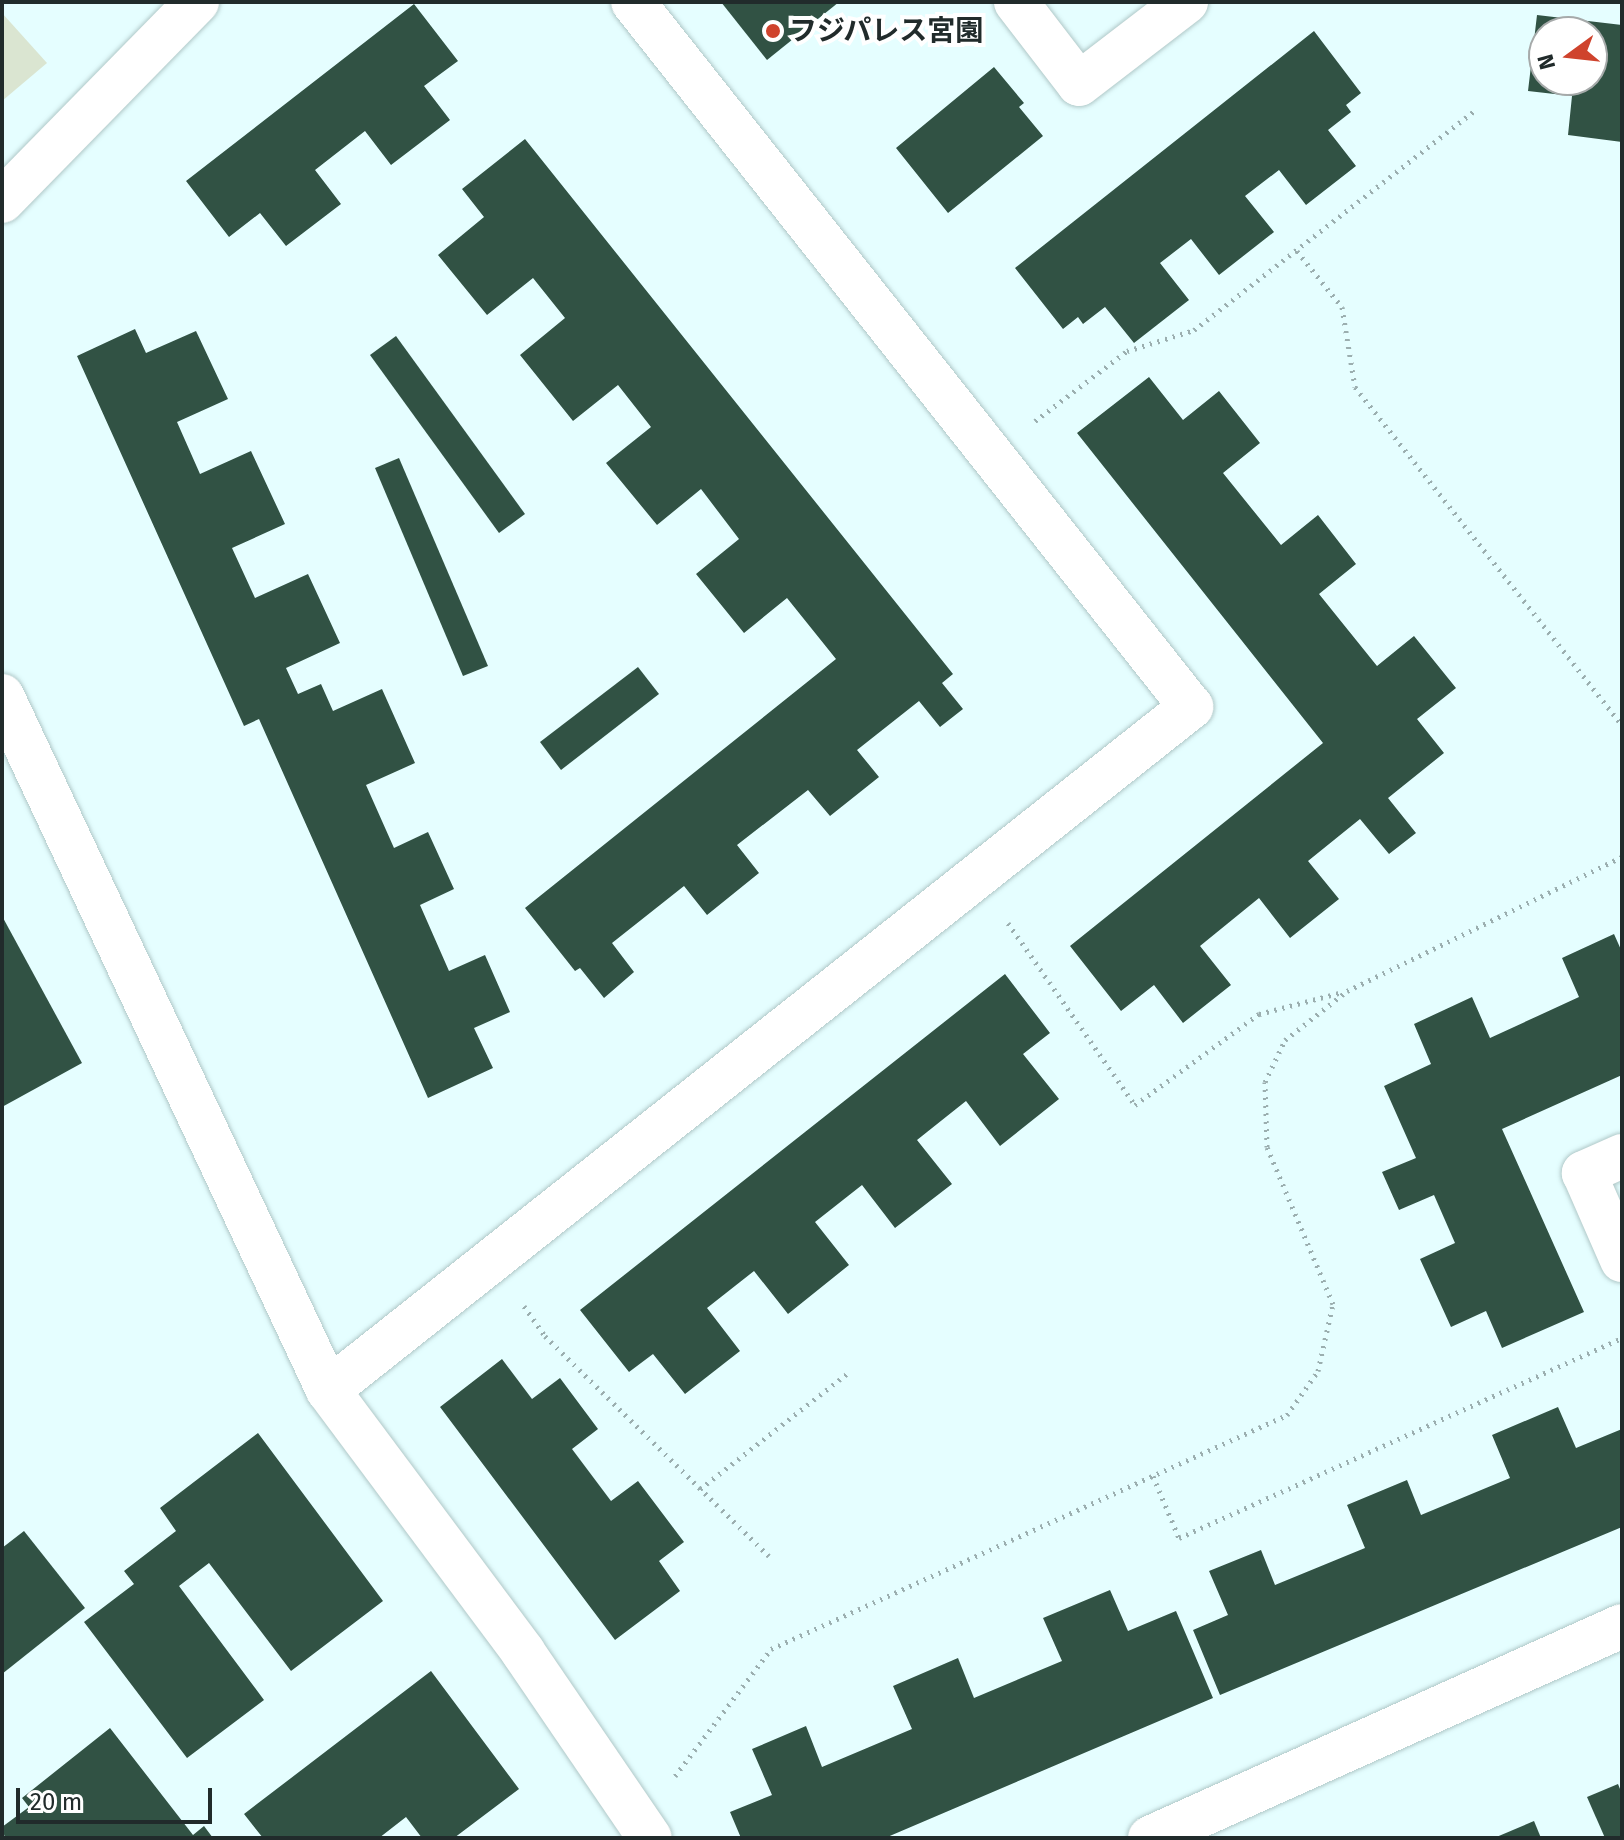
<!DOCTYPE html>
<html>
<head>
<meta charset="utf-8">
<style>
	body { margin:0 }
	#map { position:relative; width:1624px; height:1840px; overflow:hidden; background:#e5feff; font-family:"Fira Sans","Noto Sans JP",sans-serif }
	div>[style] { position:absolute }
	.green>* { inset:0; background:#dae5d1 }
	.building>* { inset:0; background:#315244 }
	.path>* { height:5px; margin-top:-2.5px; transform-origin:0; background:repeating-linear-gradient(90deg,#9baeaf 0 2px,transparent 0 8px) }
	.roads { filter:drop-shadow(0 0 2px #b0c8c8) drop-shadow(0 0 2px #b0c8c8) }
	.minor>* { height:44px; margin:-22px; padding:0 22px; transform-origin:22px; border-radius:22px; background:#fff }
	.dots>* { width:22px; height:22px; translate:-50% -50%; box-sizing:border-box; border:4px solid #fff; border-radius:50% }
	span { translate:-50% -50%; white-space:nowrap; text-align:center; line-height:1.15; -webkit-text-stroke:8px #fff; paint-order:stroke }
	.poi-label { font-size:28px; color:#212b2b; font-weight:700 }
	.left { translate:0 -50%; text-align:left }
	.frame { position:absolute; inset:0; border:4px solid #212b2b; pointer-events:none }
	.north { position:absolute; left:1528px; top:16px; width:80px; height:80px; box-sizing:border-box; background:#fff; border:2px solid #a6aaaa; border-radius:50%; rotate:255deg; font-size:22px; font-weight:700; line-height:32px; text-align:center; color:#212b2b }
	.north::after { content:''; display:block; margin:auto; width:28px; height:36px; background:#cf432d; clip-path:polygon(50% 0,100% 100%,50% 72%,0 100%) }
	.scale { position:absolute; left:16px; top:1788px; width:196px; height:36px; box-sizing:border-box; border:4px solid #212b2b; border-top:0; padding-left:10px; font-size:24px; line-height:28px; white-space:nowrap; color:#212b2b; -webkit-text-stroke:6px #fff; paint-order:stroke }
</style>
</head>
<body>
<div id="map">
	<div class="green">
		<i style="clip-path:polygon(2px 13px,47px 63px,2px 101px)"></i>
	</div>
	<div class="building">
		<i style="clip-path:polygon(721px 2px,839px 2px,767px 60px)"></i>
		<i style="clip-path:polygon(414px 4px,458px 61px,424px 86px,450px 120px,391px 165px,365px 131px,315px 170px,341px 204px,286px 246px,260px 213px,229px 237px,186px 181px)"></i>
		<i style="clip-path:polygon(evenodd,1537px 15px,1622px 25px,1622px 142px,1568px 135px,1572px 96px,1528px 91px,1537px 15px,1544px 32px,1592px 32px,1592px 80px,1544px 80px,1544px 32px)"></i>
		<i style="clip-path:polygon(1314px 31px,1361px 93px,1346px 105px,1351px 112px,1328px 130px,1356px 166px,1306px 205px,1279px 170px,1245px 196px,1274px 232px,1219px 275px,1191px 239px,1160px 263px,1189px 300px,1134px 343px,1105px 307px,1083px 324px,1078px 317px,1063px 329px,1015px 268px)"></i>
		<i style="clip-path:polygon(994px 67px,1024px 103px,1019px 107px,1043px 136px,948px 213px,896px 148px)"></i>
		<i style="clip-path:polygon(525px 139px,953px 674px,942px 683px,963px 709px,940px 727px,919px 701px,857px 750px,879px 777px,830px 816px,808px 790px,737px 845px,759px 873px,707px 915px,684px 886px,612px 943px,634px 972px,604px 998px,580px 968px,575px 971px,525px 908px,836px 659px,787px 598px,744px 633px,696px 574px,739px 539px,701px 489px,657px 525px,606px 463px,651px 427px,618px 385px,573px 421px,520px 355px,565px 318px,533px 278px,487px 315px,438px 255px,484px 217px,462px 189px)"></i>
		<i style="clip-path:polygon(135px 329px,146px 353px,196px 331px,228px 399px,177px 422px,200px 474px,251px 451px,285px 524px,232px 548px,255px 598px,308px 574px,340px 643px,286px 668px,298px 694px,321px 684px,333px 711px,382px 689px,415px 763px,366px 785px,394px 848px,428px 832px,454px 889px,420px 905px,449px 971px,485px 955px,510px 1012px,474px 1028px,493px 1068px,428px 1098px,259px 719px,244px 726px,77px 356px)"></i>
		<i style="clip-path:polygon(396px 336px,525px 514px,499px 533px,370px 355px)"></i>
		<i style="clip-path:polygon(1149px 377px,1183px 420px,1219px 391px,1260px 443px,1223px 473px,1281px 545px,1318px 515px,1356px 564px,1319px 594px,1377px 666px,1414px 636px,1456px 688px,1417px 719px,1444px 753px,1388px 798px,1416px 833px,1389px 854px,1360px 819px,1308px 861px,1339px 899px,1290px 938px,1259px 898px,1200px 946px,1231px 985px,1183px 1023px,1154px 985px,1121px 1011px,1070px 946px,1323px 743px,1077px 433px)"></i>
		<i style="clip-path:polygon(399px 458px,488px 666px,463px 676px,375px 468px)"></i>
		<i style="clip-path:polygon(638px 667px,659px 694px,561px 770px,540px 742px)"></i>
		<i style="clip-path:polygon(2px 916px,82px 1063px,2px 1107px)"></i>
		<i style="clip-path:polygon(1614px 934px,1622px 952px,1622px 1075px,1502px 1129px,1584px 1312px,1502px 1348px,1486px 1311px,1451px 1327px,1420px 1259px,1455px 1243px,1434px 1195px,1399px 1210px,1382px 1172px,1416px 1158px,1384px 1086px,1431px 1064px,1414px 1024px,1472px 997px,1490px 1038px,1579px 997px,1562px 958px)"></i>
		<i style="clip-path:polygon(1005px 974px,1050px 1033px,1023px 1054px,1059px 1099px,1000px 1146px,966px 1101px,917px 1140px,952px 1184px,895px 1228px,862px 1185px,815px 1222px,849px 1265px,788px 1314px,754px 1271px,707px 1308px,740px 1351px,685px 1394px,653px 1354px,629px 1372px,580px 1310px)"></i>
		<i style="clip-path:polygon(502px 1359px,532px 1399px,560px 1378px,598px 1429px,572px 1449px,611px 1501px,638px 1481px,684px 1542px,659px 1561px,680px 1591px,615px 1640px,440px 1407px)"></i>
		<i style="clip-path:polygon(1558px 1407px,1576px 1448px,1622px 1429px,1622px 1527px,1220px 1695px,1193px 1630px,1228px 1615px,1209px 1571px,1261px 1550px,1275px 1585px,1365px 1548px,1347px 1505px,1407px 1480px,1421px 1515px,1510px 1478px,1492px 1435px)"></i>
		<i style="clip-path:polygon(258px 1433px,383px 1601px,291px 1671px,209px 1563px,179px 1586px,264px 1700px,187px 1758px,84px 1622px,134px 1584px,124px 1571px,176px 1531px,160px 1508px)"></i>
		<i style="clip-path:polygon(24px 1531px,85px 1608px,2px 1674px,2px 1548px)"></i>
		<i style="clip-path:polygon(1110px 1590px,1128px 1631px,1176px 1611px,1213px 1698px,885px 1838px,741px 1838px,730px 1812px,772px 1795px,752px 1749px,806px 1726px,822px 1767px,912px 1729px,893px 1686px,958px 1658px,974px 1698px,1062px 1661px,1043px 1618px)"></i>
		<i style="clip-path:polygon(431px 1671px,519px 1789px,454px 1838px,422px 1838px,406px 1817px,379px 1838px,263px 1838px,244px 1814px)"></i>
		<i style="clip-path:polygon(110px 1728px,193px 1835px,204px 1826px,213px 1838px,5px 1838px,2px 1827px,29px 1807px,22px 1798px)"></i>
		<i style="clip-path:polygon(1618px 1784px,1622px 1794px,1622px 1838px,1605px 1838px,1587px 1797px)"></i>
		<i style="clip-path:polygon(1534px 1821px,1541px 1838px,1494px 1838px)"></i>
	</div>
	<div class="path">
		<i style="left:1297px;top:251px;width:72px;rotate:51.2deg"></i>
		<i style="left:1342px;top:307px;width:81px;rotate:80.8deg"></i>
		<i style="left:1355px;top:387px;width:431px;rotate:51.7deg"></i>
		<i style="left:1035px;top:421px;width:116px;rotate:-37.3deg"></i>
		<i style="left:1127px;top:351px;width:70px;rotate:-17.4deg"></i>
		<i style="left:1194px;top:330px;width:358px;rotate:-38deg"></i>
		<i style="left:1008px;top:923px;width:222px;rotate:55.1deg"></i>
		<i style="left:1135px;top:1105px;width:154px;rotate:-36.3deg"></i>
		<i style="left:1259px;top:1014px;width:87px;rotate:-14.7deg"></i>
		<i style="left:524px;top:1306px;width:37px;rotate:55deg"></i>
		<i style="left:545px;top:1336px;width:314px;rotate:44.5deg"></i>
		<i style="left:1153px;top:1476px;width:67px;rotate:67.2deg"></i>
		<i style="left:1179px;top:1538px;width:486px;rotate:-24.3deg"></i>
		<i style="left:700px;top:1489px;width:189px;rotate:-38.1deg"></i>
		<i style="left:675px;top:1776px;width:159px;rotate:-52.9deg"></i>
		<i style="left:771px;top:1649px;width:567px;rotate:-24.39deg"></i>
		<i style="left:1287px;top:1415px;width:54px;rotate:-54.8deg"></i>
		<i style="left:1318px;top:1371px;width:69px;rotate:-77.4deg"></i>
		<i style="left:1333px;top:1304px;width:170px;rotate:-112.8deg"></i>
		<i style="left:1267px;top:1147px;width:65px;rotate:-91.8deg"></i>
		<i style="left:1265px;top:1082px;width:47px;rotate:-64.5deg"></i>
		<i style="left:1285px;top:1040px;width:79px;rotate:-38.3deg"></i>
		<i style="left:1347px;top:991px;width:306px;rotate:-26deg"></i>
	</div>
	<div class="roads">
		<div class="minor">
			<i style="left:1016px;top:2px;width:103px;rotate:52.5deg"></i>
			<i style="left:1079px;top:84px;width:135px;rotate:-37.5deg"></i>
			<i style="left:2px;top:201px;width:279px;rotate:-45.6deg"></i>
			<i style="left:2px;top:696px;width:767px;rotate:64.84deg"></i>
			<i style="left:328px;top:1390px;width:327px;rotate:53.3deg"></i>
			<i style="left:523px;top:1652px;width:225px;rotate:55.7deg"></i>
			<i style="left:1622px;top:1156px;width:42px;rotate:155.9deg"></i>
			<i style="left:1584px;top:1173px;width:95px;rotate:66.4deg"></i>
			<i style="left:328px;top:1390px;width:1101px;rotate:-38.36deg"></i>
			<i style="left:1191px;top:707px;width:899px;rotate:-128.36deg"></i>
			<i style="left:1150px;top:1838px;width:517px;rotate:-24.19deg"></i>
		</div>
	</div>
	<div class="dots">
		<i style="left:773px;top:31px;background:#cf432d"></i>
	</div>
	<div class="poi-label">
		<span class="left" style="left:789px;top:31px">フジパレス宮園</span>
	</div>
	<div class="frame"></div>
	<div class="north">N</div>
	<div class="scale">20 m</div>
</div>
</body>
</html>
